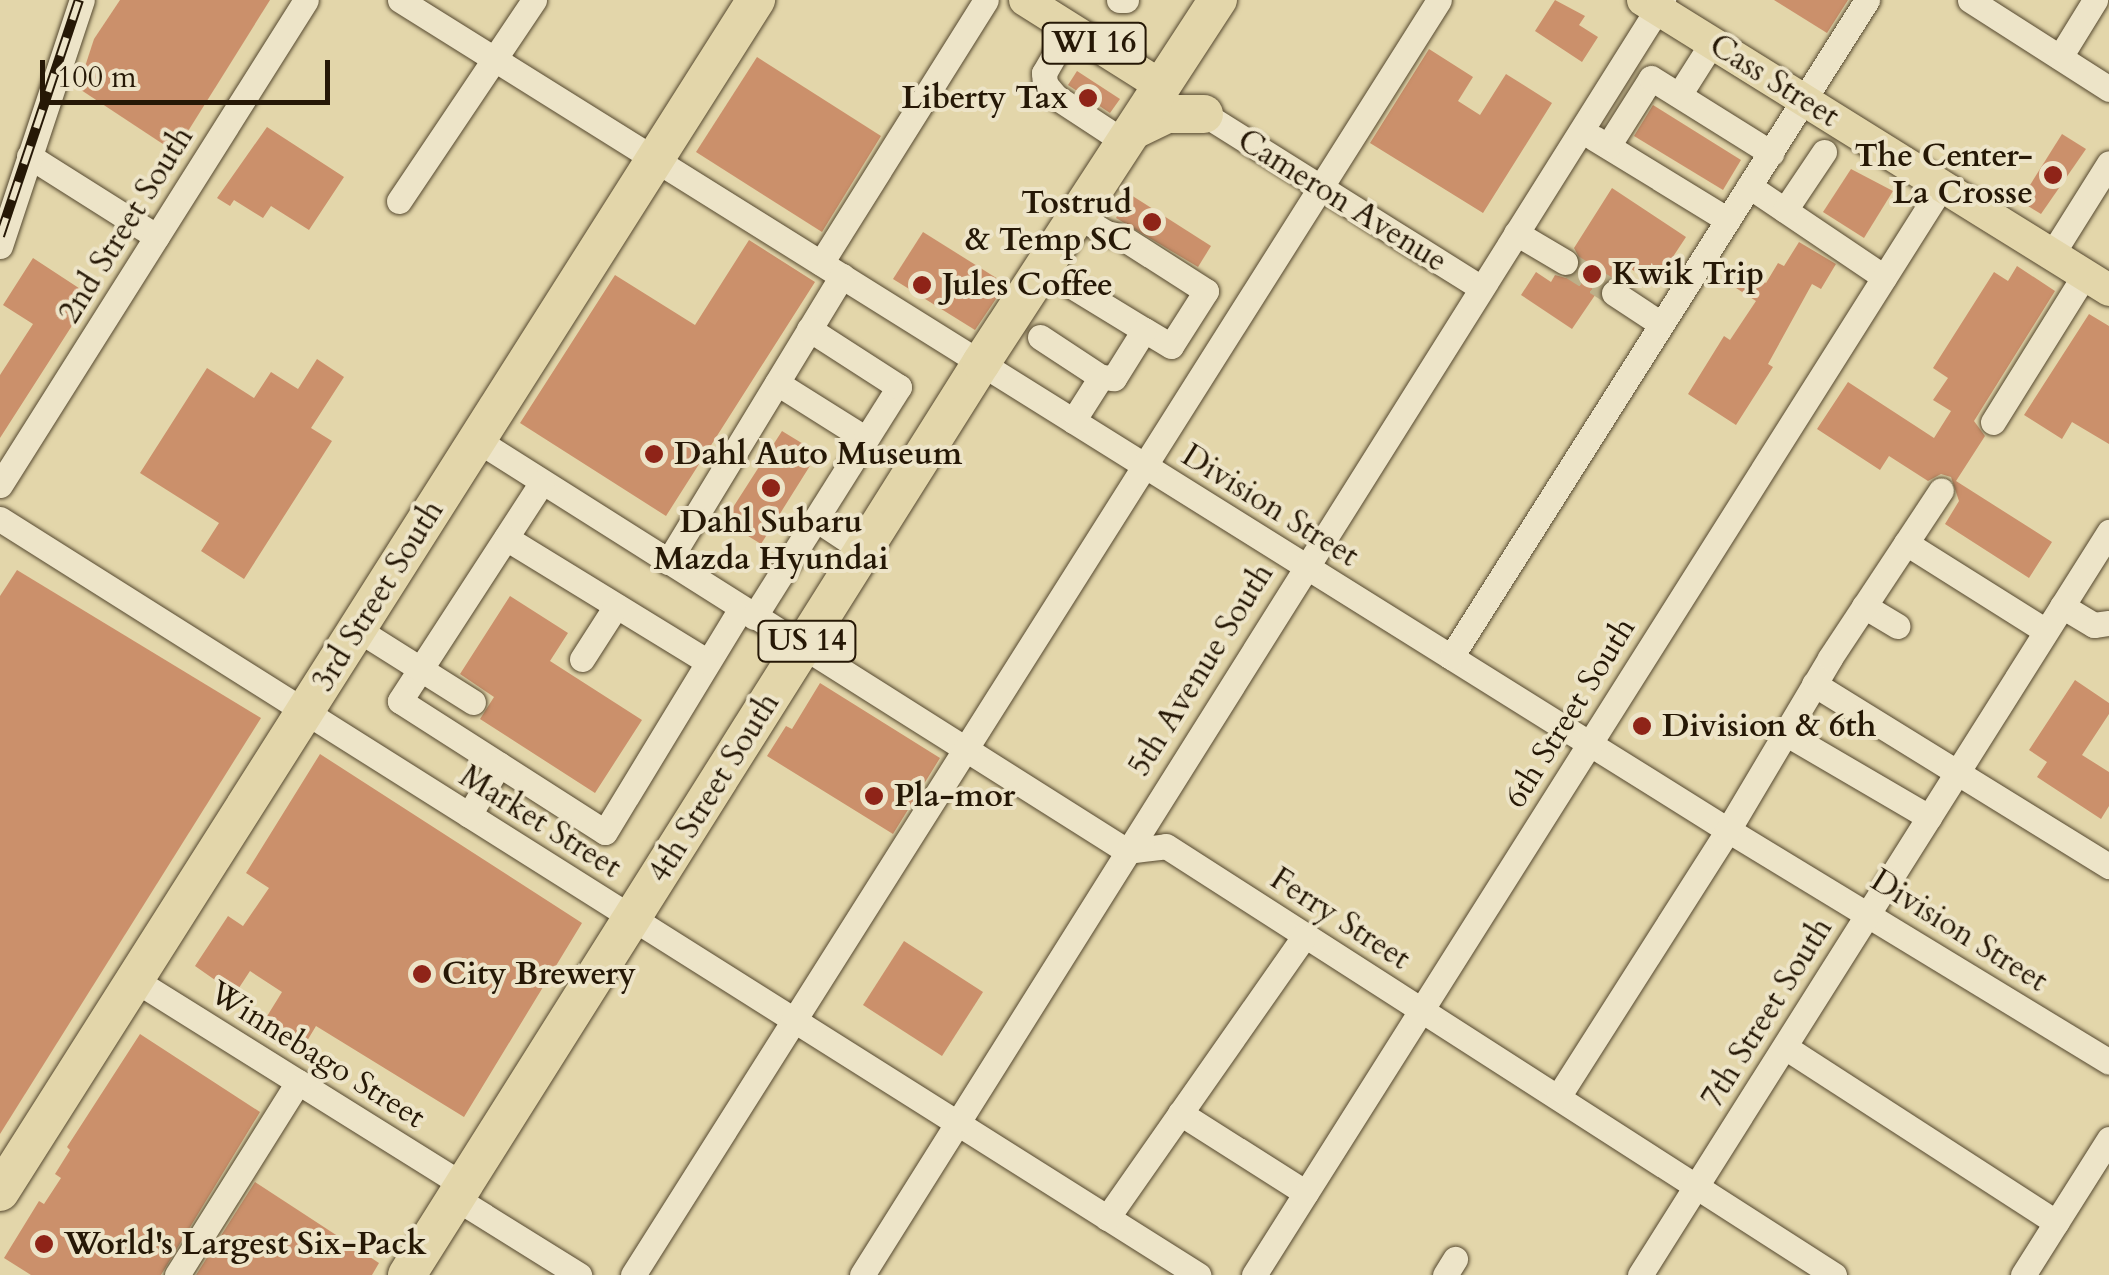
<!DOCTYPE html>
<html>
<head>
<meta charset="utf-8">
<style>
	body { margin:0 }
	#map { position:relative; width:2109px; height:1275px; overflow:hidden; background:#e3d6aa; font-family:Cardo,serif }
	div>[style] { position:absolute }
	.building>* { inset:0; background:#cb906b }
	.minor-tunnel>* { height:25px; margin-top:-12.5px; transform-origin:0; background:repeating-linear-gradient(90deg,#bdb089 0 25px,transparent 0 37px) }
	.roads { filter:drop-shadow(0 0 2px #55482f) drop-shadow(0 0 2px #55482f) }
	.minor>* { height:25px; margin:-12.5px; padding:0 12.5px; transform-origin:12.5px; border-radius:12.5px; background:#ede4c8 }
	.major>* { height:32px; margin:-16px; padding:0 16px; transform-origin:16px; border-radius:16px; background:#e3d6aa }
	.highway>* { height:38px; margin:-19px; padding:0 19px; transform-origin:19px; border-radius:19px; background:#e3d6aa }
	.rail>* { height:10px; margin-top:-5px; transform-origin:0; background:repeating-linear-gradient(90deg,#ede4c8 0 19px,#261806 0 38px); box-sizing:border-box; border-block:2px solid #261806 }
	.dots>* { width:28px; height:28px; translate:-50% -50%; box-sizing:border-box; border:5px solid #ede4c8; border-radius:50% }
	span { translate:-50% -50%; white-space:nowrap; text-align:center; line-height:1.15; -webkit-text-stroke:8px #ede4c8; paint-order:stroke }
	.shield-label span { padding:2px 8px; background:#ede4c8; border:2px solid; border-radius:8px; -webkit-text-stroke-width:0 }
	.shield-label { font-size:30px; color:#261806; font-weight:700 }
	.street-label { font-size:32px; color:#261806 }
	.poi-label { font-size:32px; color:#261806; font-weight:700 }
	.right { translate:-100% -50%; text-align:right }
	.left { translate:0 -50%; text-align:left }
	.scale { position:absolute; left:40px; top:60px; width:290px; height:45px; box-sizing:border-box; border:5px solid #261806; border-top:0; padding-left:12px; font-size:30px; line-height:35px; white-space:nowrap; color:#261806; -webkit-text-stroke:8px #ede4c8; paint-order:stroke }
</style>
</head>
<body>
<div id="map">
	<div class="building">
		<i style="clip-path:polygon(120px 0,270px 0,175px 152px,78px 88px,94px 39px)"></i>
		<i style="clip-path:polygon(1555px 0,1585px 16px,1579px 25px,1598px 37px,1582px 62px,1535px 31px)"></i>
		<i style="clip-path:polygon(1774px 0,1848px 0,1827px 33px)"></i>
		<i style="clip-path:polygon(1429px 49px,1473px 77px,1458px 101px,1480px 115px,1506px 74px,1552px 103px,1483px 213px,1370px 143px)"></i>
		<i style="clip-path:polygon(757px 57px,881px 136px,822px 232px,696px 152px)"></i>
		<i style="clip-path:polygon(1077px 71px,1120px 99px,1110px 113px,1068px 85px)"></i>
		<i style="clip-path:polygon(1653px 105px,1741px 160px,1723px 190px,1634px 136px)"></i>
		<i style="clip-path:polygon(267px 127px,344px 177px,309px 230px,271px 206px,263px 218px,234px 200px,230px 206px,217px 198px)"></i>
		<i style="clip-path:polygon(2062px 134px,2086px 149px,2041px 214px,2020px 201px)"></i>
		<i style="clip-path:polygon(1851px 169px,1893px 191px,1864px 238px,1823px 212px)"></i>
		<i style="clip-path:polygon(1612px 188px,1686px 237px,1655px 284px,1631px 269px,1623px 280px,1606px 279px,1572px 329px,1521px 295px,1536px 272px,1551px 282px,1555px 275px,1566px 278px,1578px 271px,1581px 261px,1574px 248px)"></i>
		<i style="clip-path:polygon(1131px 195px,1211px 246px,1198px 267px,1116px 218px)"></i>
		<i style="clip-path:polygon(923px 232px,1006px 284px,975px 330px,893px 279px)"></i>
		<i style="clip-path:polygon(749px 240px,815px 282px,666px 516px,520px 423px,615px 275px,695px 325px)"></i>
		<i style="clip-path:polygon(1799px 242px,1836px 264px,1821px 289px,1812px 284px,1768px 364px,1773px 367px,1736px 425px,1688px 394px,1724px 336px,1730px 340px,1756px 301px,1736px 288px,1747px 270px,1766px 283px,1778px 263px,1784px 266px)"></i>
		<i style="clip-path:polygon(33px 258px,91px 296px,0 438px,0 375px,33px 324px,3px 305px)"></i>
		<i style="clip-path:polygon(2017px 266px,2055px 291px,1974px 421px,1985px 436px,1956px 481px,2052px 542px,2029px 578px,1945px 524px,1959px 501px,1951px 477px,1941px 474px,1928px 481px,1889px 456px,1880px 470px,1817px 429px,1848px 382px,1934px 438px,1951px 411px,1933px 400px,1948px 378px,1933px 368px,1994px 272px,2008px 281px)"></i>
		<i style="clip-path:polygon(2089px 314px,2109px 326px,2109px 444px,2072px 422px,2062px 439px,2024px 415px)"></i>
		<i style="clip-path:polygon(317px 359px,344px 377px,311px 428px,332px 441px,244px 579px,201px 551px,219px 523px,140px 473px,207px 368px,254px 398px,271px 372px,298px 389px)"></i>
		<i style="clip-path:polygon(782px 431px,818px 453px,761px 544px,740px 531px,737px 536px,730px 533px,723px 523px)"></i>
		<i style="clip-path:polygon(17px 570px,261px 718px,0 1134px,0 596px)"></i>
		<i style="clip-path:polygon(510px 596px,568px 633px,550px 661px,642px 720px,595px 793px,480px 719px,494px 697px,460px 674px)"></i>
		<i style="clip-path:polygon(2075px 680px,2109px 703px,2109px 714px,2082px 755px,2109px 772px,2109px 806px,2101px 819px,2037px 777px,2047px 762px,2029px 750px)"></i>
		<i style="clip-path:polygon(820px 683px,940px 758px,893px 834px,767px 756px,786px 726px,792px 729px)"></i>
		<i style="clip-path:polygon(320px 754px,582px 923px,464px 1117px,316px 1026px,301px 1051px,261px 1026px,282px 992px,250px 971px,235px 994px,195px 966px,228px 916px,243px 926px,269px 888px,246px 873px)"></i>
		<i style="clip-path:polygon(904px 941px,983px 992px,942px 1056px,863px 1005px)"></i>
		<i style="clip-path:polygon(140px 1034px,260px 1112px,161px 1275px,31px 1275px,4px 1258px,39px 1201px,44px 1204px,61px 1178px,55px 1174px,70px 1150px,67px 1147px)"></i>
		<i style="clip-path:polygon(255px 1182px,379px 1263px,372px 1275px,196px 1275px)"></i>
	</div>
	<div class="minor-tunnel">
		<i style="left:1565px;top:262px;width:58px;rotate:32.3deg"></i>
	</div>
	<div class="roads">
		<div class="minor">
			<i style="left:400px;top:0;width:1566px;rotate:32.01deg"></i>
			<i style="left:1728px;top:830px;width:446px;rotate:31.3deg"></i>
			<i style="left:1119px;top:0;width:7px"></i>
			<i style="left:1970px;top:0;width:165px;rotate:32.6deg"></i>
			<i style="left:1070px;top:28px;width:52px;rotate:120deg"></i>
			<i style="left:1044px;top:73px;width:11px;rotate:85deg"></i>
			<i style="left:1045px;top:84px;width:17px;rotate:50deg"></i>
			<i style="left:1056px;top:97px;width:84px;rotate:33.3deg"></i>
			<i style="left:2060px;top:57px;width:67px;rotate:-58.4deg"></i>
			<i style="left:1679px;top:95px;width:62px;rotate:-57.6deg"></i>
			<i style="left:1204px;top:114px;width:326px;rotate:32.1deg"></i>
			<i style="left:1594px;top:138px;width:157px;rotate:31.5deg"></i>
			<i style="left:1608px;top:146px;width:80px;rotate:-57.7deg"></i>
			<i style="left:1651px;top:78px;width:142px;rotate:32deg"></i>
			<i style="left:29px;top:156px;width:151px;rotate:32.3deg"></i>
			<i style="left:1749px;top:186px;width:163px;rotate:34deg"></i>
			<i style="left:399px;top:201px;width:242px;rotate:-56.1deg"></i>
			<i style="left:1785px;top:210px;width:70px;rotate:-56.1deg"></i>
			<i style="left:1078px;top:216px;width:33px;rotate:31deg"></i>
			<i style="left:1106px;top:233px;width:14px;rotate:12deg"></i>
			<i style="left:1120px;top:236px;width:102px;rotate:32.6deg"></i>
			<i style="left:1206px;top:291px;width:65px;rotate:122.5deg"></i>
			<i style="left:1171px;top:346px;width:31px;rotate:-149deg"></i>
			<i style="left:1516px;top:233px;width:57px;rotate:30.6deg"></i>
			<i style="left:0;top:246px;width:259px;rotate:-71.6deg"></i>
			<i style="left:2052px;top:254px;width:107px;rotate:-57.9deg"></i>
			<i style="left:821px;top:263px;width:310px;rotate:-57.9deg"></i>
			<i style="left:1044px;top:269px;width:117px;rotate:31.4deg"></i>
			<i style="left:1144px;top:330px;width:57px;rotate:122deg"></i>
			<i style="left:1114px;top:378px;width:13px;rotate:-176deg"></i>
			<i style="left:1614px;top:293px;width:56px;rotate:33.4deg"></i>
			<i style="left:1040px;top:337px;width:73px;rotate:33.3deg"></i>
			<i style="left:1101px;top:377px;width:52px;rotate:122.5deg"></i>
			<i style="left:777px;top:383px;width:105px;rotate:32.2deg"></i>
			<i style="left:1993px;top:422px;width:174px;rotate:-58.1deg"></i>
			<i style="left:477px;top:440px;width:769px;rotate:32.31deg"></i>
			<i style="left:1127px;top:851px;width:39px;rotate:-7deg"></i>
			<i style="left:1166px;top:846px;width:794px;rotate:32.71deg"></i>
			<i style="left:542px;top:482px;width:261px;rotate:123deg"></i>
			<i style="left:400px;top:701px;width:243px;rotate:32.6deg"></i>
			<i style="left:605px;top:832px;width:262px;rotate:-58.7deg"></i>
			<i style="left:0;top:485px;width:573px;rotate:-57.75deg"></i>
			<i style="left:0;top:519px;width:1417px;rotate:32.25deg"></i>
			<i style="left:816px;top:519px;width:58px;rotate:33.7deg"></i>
			<i style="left:506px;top:538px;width:236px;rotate:31.5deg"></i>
			<i style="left:1906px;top:543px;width:165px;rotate:32.2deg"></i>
			<i style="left:668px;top:562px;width:335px;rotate:-58.7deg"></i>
			<i style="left:1864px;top:606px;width:39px;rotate:31deg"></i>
			<i style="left:2062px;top:606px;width:37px;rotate:31deg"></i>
			<i style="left:2094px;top:625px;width:15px;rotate:-8deg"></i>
			<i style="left:754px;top:617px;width:272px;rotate:-57.8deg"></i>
			<i style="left:899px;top:387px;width:107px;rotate:-147.2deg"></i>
			<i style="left:357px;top:629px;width:137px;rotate:32.2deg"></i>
			<i style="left:1451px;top:657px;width:778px;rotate:-57.66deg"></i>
			<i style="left:582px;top:659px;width:63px;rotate:-57.3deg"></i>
			<i style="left:1814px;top:684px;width:347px;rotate:31.7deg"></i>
			<i style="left:1785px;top:733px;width:167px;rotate:30.3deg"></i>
			<i style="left:469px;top:815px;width:59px;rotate:-59.5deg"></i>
			<i style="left:135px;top:980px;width:389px;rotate:32deg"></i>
			<i style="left:1785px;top:1047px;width:323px;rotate:32.9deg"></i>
			<i style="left:1558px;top:1097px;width:317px;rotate:-57.5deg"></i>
			<i style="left:1728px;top:830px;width:200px;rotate:-59.3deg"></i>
			<i style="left:1830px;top:658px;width:201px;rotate:-56.5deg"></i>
			<i style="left:1180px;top:1113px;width:149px;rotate:32.4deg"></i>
			<i style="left:457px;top:1199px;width:144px;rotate:31.9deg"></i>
			<i style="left:1107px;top:1218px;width:345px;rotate:-55deg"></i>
			<i style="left:177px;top:1275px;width:228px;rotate:-57.9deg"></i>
			<i style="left:633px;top:1275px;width:1508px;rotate:-57.7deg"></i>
			<i style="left:862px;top:1275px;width:1506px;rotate:-57.86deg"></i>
			<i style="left:1254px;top:1275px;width:1288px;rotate:-57.72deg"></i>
			<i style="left:1445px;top:1275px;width:19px;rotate:-58deg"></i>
			<i style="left:1640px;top:1275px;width:879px;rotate:-57.74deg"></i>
			<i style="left:2023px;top:1275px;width:161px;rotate:-57.7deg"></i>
		</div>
		<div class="major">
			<i style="left:1025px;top:0;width:163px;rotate:32.2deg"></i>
			<i style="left:1643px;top:0;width:549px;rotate:31.89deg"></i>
		</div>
		<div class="highway">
			<i style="left:1136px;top:129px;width:34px;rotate:-26deg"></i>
			<i style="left:1167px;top:114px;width:37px"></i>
			<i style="left:0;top:1192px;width:1412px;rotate:-57.62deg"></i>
			<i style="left:407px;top:1275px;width:1078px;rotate:-57.81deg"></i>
			<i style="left:981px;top:363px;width:434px;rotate:-56.9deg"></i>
		</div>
	</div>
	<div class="rail">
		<i style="left:0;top:236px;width:249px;rotate:-71.5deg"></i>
	</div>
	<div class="dots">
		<i style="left:1088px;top:98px;background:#8f2418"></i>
		<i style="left:2053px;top:175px;background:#8f2418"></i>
		<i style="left:1152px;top:222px;background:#8f2418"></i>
		<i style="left:1592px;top:274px;background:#8f2418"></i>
		<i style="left:922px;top:285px;background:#8f2418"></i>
		<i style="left:654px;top:454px;background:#8f2418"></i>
		<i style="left:771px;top:488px;background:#8f2418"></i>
		<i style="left:1642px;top:726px;background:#8f2418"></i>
		<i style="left:874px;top:796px;background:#8f2418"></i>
		<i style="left:422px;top:974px;background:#8f2418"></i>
		<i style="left:44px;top:1244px;background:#8f2418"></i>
	</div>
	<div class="shield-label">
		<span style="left:1094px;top:43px">WI 16</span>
		<span style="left:807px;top:641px">US 14</span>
	</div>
	<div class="street-label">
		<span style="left:1774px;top:81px;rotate:32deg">Cass Street</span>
		<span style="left:1342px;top:201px;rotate:32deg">Cameron Avenue</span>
		<span style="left:126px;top:225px;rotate:-58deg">2nd Street South</span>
		<span style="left:1270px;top:506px;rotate:32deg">Division Street</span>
		<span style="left:378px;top:596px;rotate:-58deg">3rd Street South</span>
		<span style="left:1201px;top:670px;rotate:-58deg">5th Avenue South</span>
		<span style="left:1570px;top:713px;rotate:-58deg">6th Street South</span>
		<span style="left:714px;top:788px;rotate:-58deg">4th Street South</span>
		<span style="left:540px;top:822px;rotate:32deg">Market Street</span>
		<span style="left:1340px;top:919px;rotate:33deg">Ferry Street</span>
		<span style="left:1959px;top:931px;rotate:32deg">Division Street</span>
		<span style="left:1767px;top:1013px;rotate:-58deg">7th Street South</span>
		<span style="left:317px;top:1055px;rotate:32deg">Winnebago Street</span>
	</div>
	<div class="poi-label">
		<span class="right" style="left:1068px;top:98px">Liberty Tax</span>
		<span class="right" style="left:2033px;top:175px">The Center-<br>La Crosse</span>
		<span class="right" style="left:1132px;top:222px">Tostrud<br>&amp; Temp SC</span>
		<span class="left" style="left:1612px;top:274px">Kwik Trip</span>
		<span class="left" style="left:942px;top:285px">Jules Coffee</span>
		<span class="left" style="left:674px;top:454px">Dahl Auto Museum</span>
		<span style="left:771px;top:541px">Dahl Subaru<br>Mazda Hyundai</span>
		<span class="left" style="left:1662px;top:726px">Division &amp; 6th</span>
		<span class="left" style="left:894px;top:796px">Pla-mor</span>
		<span class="left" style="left:442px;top:974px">City Brewery</span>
		<span class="left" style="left:64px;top:1244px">World's Largest Six-Pack</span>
	</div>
	<div class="scale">100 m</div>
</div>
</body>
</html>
